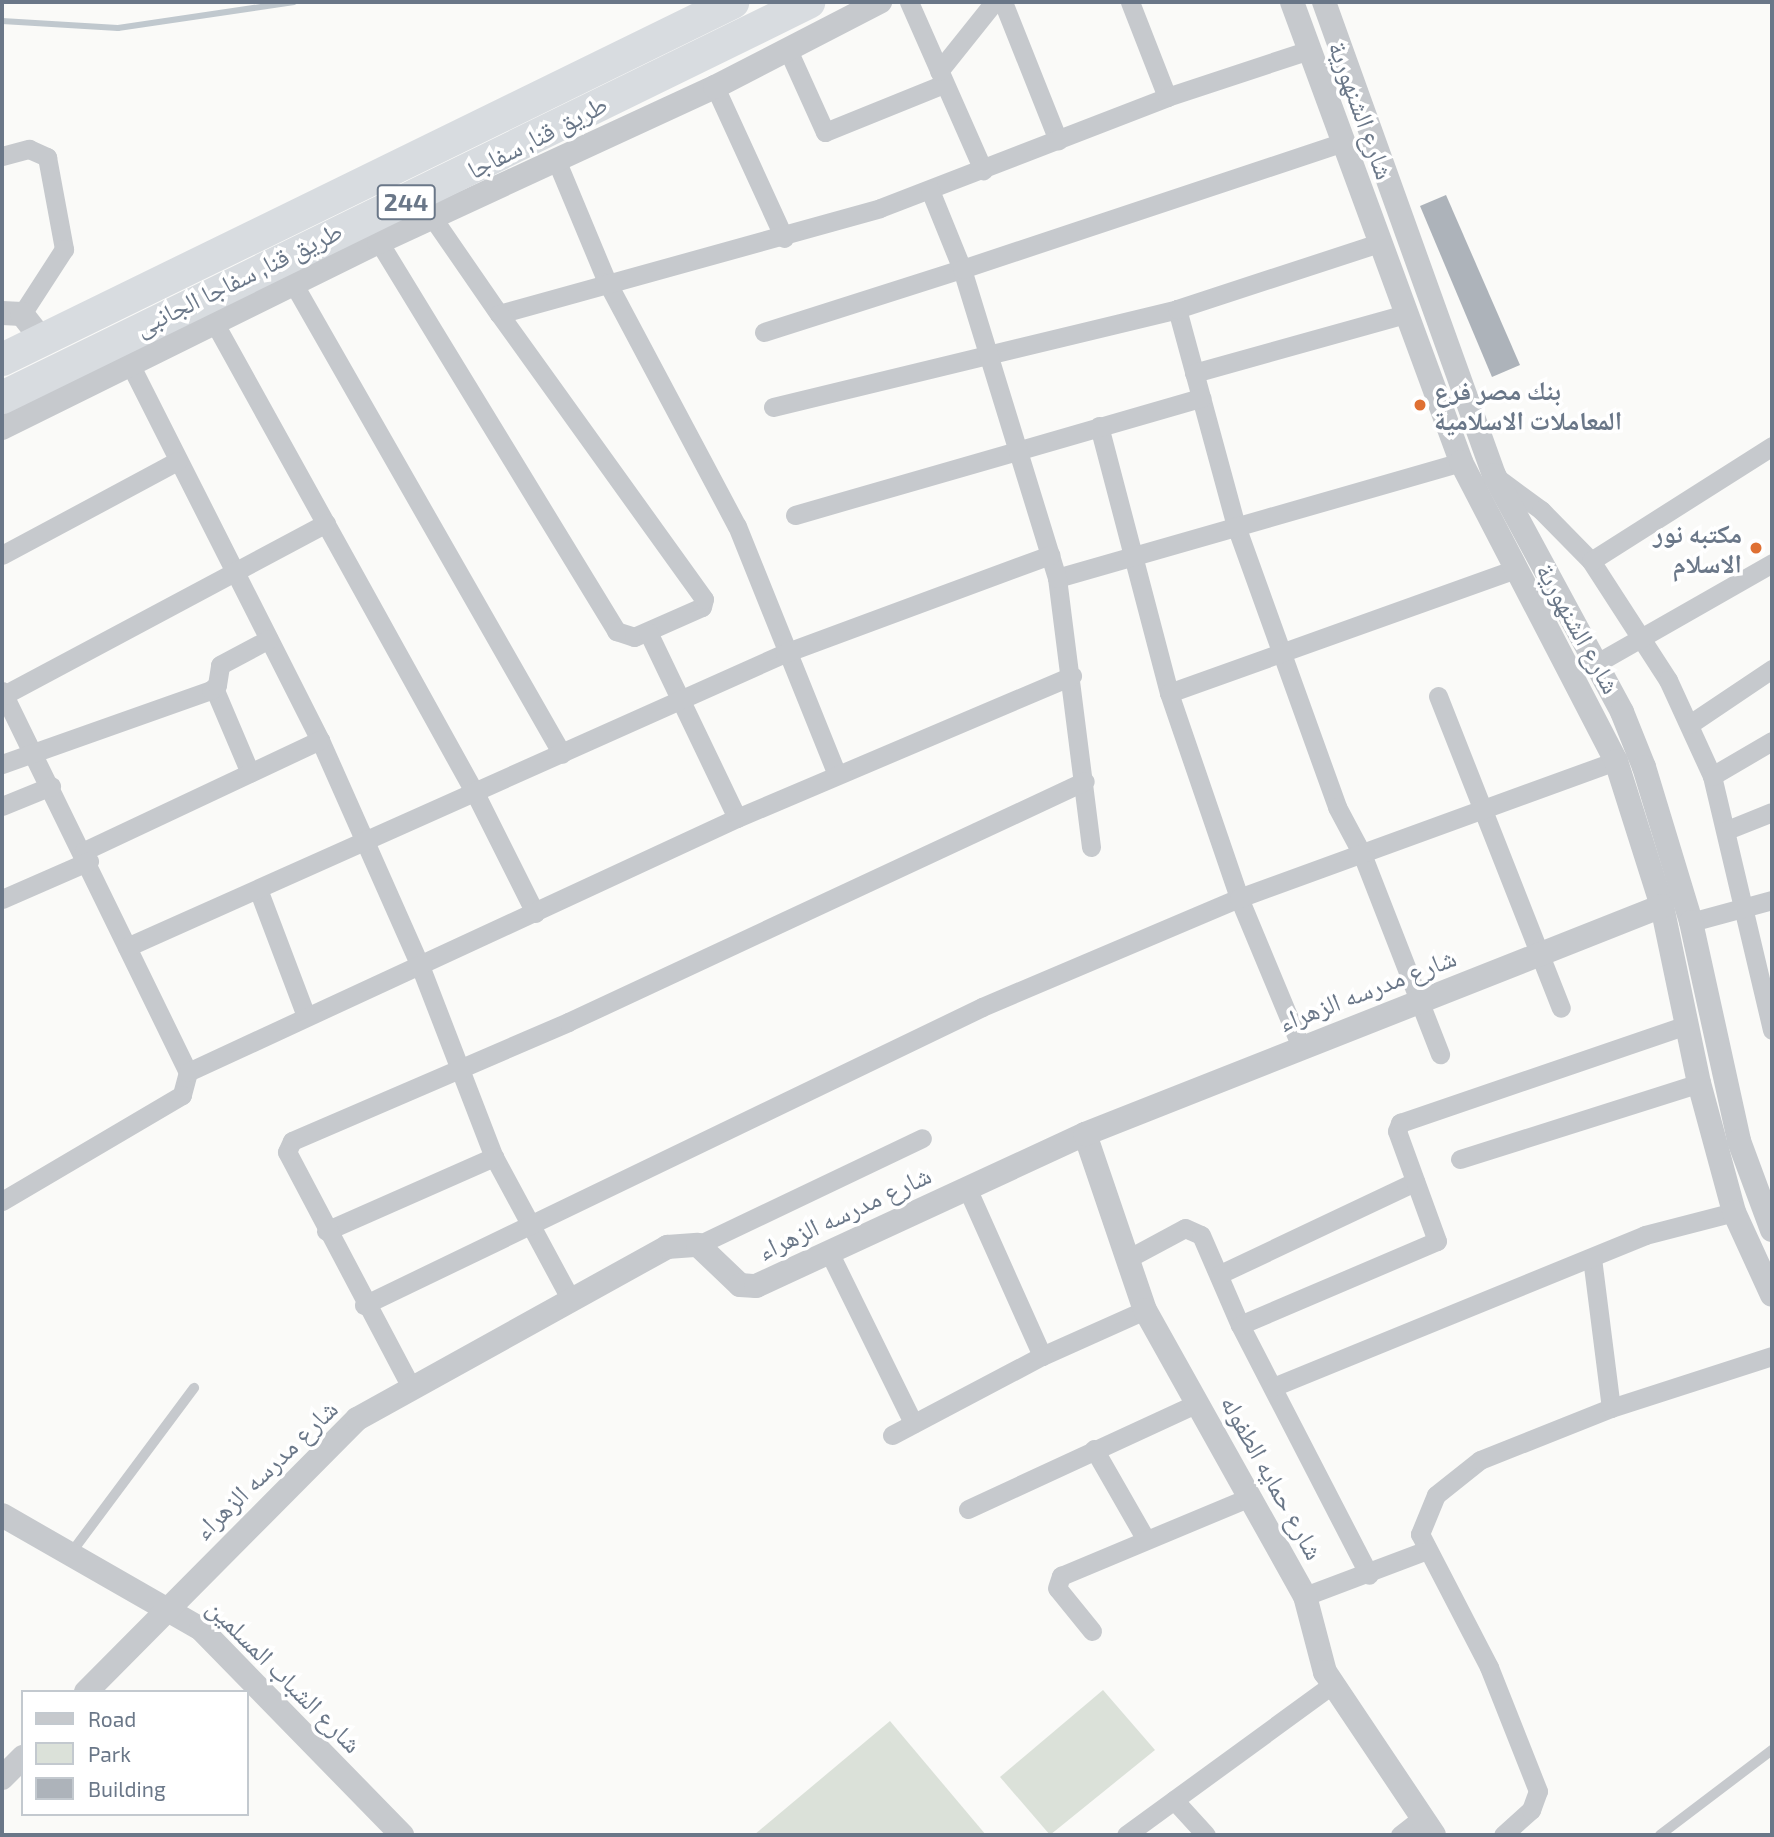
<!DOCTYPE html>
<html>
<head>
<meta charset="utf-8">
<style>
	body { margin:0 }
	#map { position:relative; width:1774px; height:1837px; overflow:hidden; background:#fafaf8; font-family:"Exo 2","Noto Naskh Arabic",sans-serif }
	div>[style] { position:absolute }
	.green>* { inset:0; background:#dbe1d9 }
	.stream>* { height:6px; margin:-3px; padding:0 3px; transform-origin:3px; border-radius:3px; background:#c0c8ce }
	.building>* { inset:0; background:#adb3ba }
	.service>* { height:10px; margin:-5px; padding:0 5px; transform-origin:5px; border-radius:5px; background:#c6c9cd }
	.minor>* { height:19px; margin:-9.5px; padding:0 9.5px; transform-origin:9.5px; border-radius:9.5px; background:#c6c9cd }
	.tertiary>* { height:24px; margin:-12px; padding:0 12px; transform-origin:12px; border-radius:12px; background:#c6c9cd }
	.trunk>* { height:33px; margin:-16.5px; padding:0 16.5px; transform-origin:16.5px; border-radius:16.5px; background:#d8dce0 }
	.dots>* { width:19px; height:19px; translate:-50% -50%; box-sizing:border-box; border:4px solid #fff; border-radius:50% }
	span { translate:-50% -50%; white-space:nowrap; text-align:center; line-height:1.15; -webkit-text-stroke:7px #fff; paint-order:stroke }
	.shield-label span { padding:2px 5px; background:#fff; border:2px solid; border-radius:5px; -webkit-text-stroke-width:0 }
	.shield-label { font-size:24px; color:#6a7788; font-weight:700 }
	.street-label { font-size:26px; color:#6a7788 }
	.poi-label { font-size:26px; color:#6a7788; font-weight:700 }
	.left { translate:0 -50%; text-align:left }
	.right { translate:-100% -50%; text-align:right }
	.frame { position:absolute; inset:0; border:4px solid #6a7788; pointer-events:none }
	.legend { position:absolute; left:21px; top:1690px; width:228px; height:126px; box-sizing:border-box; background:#fff; border:2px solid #c3c9cf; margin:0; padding:9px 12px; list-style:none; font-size:21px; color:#6a7788 }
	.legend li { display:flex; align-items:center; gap:14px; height:35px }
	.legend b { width:35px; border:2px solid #c3c9cf }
</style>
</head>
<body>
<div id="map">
	<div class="green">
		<i style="clip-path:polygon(1103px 1690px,1155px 1750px,1050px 1835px,1000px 1777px)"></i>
		<i style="clip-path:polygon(890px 1721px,986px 1835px,754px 1835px)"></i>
	</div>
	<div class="stream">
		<i style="left:2px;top:21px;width:116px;rotate:3.5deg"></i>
		<i style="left:118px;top:28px;width:178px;rotate:-8.4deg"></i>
	</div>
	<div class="building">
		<i style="clip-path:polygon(1446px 195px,1520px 365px,1492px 377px,1420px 206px)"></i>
	</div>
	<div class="service">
		<i style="left:71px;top:1553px;width:206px;rotate:-53.3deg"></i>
		<i style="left:1660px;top:1835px;width:141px;rotate:-37.2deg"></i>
	</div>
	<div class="minor">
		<i style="left:909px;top:2px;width:184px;rotate:66.2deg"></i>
		<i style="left:1003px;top:2px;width:149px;rotate:68.3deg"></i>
		<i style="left:1130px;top:2px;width:102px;rotate:68.7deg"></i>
		<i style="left:788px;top:50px;width:90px;rotate:65.7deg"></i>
		<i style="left:825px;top:132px;width:128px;rotate:-22deg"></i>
		<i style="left:939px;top:71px;width:88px;rotate:-51.4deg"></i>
		<i style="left:715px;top:87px;width:166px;rotate:65.4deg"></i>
		<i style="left:2px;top:156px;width:28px;rotate:-15deg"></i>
		<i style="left:29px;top:149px;width:20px;rotate:24deg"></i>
		<i style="left:47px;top:157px;width:94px;rotate:79.5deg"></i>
		<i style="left:64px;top:249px;width:77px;rotate:122.9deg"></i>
		<i style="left:557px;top:162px;width:130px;rotate:67.4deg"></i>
		<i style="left:607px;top:282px;width:276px;rotate:62deg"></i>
		<i style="left:737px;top:526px;width:268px;rotate:68.1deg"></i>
		<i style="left:432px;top:217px;width:118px;rotate:55.4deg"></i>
		<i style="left:499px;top:314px;width:395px;rotate:-15.5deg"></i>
		<i style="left:880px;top:208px;width:308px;rotate:-21.1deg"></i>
		<i style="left:1167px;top:97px;width:150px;rotate:-18.3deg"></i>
		<i style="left:379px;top:242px;width:456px;rotate:58.6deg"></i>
		<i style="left:616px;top:631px;width:19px;rotate:18deg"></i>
		<i style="left:634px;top:637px;width:74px;rotate:-23.8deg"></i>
		<i style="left:702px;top:607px;width:8px;rotate:-76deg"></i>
		<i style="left:704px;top:599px;width:351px;rotate:-125.7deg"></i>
		<i style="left:293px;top:283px;width:542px;rotate:60.27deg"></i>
		<i style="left:1177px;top:309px;width:225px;rotate:74.8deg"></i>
		<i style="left:1236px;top:526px;width:299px;rotate:70.2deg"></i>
		<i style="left:1337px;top:807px;width:53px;rotate:62deg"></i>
		<i style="left:1362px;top:854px;width:215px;rotate:68.7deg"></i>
		<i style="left:214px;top:322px;width:541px;rotate:61.02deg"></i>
		<i style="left:476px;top:795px;width:132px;rotate:63.4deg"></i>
		<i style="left:764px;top:332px;width:208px;rotate:-17.7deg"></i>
		<i style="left:962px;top:269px;width:85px;rotate:-112.1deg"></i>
		<i style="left:130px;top:364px;width:421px;rotate:63.2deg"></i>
		<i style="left:320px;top:740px;width:244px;rotate:66.1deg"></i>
		<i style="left:419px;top:963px;width:208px;rotate:68.9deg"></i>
		<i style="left:494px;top:1157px;width:160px;rotate:61.7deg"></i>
		<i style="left:1194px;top:373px;width:219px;rotate:-15.6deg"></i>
		<i style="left:773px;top:407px;width:416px;rotate:-13.6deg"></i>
		<i style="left:1177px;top:309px;width:213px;rotate:-18.1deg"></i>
		<i style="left:1099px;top:426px;width:276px;rotate:75.3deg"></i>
		<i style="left:1169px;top:693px;width:217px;rotate:71.1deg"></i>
		<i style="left:1239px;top:898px;width:161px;rotate:67.4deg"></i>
		<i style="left:1496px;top:477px;width:56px;rotate:36.3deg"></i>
		<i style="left:1541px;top:510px;width:71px;rotate:45.6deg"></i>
		<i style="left:1591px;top:561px;width:142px;rotate:57.1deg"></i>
		<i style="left:1668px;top:680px;width:106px;rotate:65.4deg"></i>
		<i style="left:1712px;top:776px;width:261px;rotate:76.7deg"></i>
		<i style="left:795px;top:515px;width:423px;rotate:-16.1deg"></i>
		<i style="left:2px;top:555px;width:199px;rotate:-28.2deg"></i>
		<i style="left:1591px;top:561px;width:214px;rotate:-32.4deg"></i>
		<i style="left:1057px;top:578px;width:420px;rotate:-16deg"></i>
		<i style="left:648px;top:632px;width:206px;rotate:64.4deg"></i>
		<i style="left:1597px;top:663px;width:202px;rotate:-29.7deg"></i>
		<i style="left:214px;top:688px;width:92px;rotate:67deg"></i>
		<i style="left:2px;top:691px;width:424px;rotate:64deg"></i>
		<i style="left:188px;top:1072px;width:24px;rotate:105deg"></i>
		<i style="left:182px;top:1095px;width:209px;rotate:149.5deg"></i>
		<i style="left:1169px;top:693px;width:365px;rotate:-19.7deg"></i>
		<i style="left:4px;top:695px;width:365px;rotate:-28.1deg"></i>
		<i style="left:1438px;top:696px;width:335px;rotate:68.5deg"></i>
		<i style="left:1690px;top:724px;width:99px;rotate:-33.9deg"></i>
		<i style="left:2px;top:764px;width:222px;rotate:-19.5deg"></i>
		<i style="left:211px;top:690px;width:8px;rotate:-40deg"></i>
		<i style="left:217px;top:685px;width:20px;rotate:-81deg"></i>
		<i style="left:220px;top:665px;width:55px;rotate:-28deg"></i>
		<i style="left:1712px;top:776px;width:69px;rotate:-30.3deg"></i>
		<i style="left:2px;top:806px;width:53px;rotate:-22.2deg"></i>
		<i style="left:1727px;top:830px;width:48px;rotate:-21.8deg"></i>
		<i style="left:1091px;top:847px;width:271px;rotate:-97.2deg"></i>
		<i style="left:1057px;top:578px;width:323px;rotate:-107.1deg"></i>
		<i style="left:962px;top:269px;width:399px;rotate:-18.4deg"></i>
		<i style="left:84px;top:851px;width:261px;rotate:-25.2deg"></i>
		<i style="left:258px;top:889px;width:136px;rotate:69.3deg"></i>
		<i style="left:2px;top:899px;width:95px;rotate:-23.6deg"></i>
		<i style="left:1691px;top:922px;width:84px;rotate:-15.2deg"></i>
		<i style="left:127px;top:947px;width:721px;rotate:-24.08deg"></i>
		<i style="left:785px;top:653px;width:283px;rotate:-20.3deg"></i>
		<i style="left:188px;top:1072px;width:605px;rotate:-24.83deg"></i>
		<i style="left:737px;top:818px;width:364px;rotate:-23deg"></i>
		<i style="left:1460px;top:1159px;width:251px;rotate:-17.6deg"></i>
		<i style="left:967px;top:1188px;width:184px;rotate:65.9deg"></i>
		<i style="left:1042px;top:1356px;width:113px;rotate:-24.1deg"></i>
		<i style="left:326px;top:1231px;width:184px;rotate:-23.8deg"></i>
		<i style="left:698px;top:1245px;width:248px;rotate:-25.5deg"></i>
		<i style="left:829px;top:1252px;width:191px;rotate:63.8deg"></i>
		<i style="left:1131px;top:1257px;width:61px;rotate:-28.2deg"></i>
		<i style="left:1185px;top:1228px;width:17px;rotate:24deg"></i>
		<i style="left:1201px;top:1235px;width:98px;rotate:66.6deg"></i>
		<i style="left:1240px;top:1325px;width:281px;rotate:62.7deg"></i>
		<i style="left:1592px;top:1258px;width:151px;rotate:82.8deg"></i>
		<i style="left:1220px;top:1274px;width:216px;rotate:-25.3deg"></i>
		<i style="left:364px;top:1305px;width:686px;rotate:-25.74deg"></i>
		<i style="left:982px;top:1007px;width:279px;rotate:-23deg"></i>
		<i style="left:1239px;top:898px;width:401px;rotate:-20deg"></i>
		<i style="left:1240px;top:1325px;width:214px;rotate:-23.1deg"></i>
		<i style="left:1437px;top:1241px;width:117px;rotate:-110deg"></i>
		<i style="left:1397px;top:1131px;width:9px;rotate:-69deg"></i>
		<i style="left:1400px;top:1123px;width:302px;rotate:-18.9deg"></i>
		<i style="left:411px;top:1387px;width:266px;rotate:-117.8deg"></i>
		<i style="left:287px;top:1152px;width:12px;rotate:-66deg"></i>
		<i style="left:292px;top:1141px;width:301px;rotate:-23.3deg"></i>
		<i style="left:568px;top:1022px;width:570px;rotate:-24.99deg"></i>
		<i style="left:1273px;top:1387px;width:402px;rotate:-22.2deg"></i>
		<i style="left:1645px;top:1235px;width:92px;rotate:-14.5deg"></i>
		<i style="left:892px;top:1435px;width:170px;rotate:-27.8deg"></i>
		<i style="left:1094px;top:1449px;width:103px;rotate:60.2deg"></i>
		<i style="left:968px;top:1509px;width:252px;rotate:-24.8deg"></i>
		<i style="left:1305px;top:1596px;width:130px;rotate:-20.7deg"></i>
		<i style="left:1092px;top:1631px;width:55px;rotate:-129.1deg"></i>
		<i style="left:1057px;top:1588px;width:13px;rotate:-72deg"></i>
		<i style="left:1061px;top:1576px;width:205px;rotate:-22.7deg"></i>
		<i style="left:1174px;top:1800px;width:47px;rotate:47.6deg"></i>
		<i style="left:1126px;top:1835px;width:256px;rotate:-36.1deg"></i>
		<i style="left:1400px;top:1835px;width:28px;rotate:-38deg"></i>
		<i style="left:1503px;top:1835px;width:38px;rotate:-42deg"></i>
		<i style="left:1531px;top:1810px;width:20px;rotate:-70deg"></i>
		<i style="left:1538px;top:1791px;width:133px;rotate:-111.6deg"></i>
		<i style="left:1489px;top:1667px;width:150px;rotate:-117.4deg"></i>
		<i style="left:1420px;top:1534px;width:42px;rotate:-67.7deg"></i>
		<i style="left:1436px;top:1495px;width:56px;rotate:-38.5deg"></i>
		<i style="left:1480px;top:1460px;width:141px;rotate:-21.7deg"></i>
		<i style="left:1611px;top:1408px;width:169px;rotate:-17.9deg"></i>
	</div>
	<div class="tertiary">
		<i style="left:1292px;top:2px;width:490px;rotate:69.8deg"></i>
		<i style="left:1461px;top:462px;width:337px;rotate:62.6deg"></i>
		<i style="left:1616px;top:761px;width:152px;rotate:72.4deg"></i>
		<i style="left:1662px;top:906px;width:181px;rotate:78.2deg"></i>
		<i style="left:1699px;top:1083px;width:134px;rotate:74.8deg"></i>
		<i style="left:1734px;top:1212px;width:91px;rotate:65.4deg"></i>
		<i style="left:1324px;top:2px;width:503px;rotate:70.23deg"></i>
		<i style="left:1494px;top:475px;width:269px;rotate:61.6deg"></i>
		<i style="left:1622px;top:712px;width:59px;rotate:68.2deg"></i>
		<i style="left:1644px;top:767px;width:162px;rotate:73.1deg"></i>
		<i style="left:1691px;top:922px;width:224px;rotate:77.6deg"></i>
		<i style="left:1739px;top:1141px;width:95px;rotate:69.7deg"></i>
		<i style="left:2px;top:313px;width:20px;rotate:3deg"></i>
		<i style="left:22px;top:314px;width:33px;rotate:52deg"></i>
		<i style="left:2px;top:428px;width:420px;rotate:-26.3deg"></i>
		<i style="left:379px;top:242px;width:370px;rotate:-24.8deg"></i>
		<i style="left:715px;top:87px;width:186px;rotate:-27.3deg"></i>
		<i style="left:1085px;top:1134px;width:186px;rotate:71.2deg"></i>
		<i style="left:1145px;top:1310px;width:328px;rotate:60.8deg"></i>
		<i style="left:1305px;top:1596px;width:79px;rotate:75.3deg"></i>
		<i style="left:1325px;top:1672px;width:196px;rotate:56.2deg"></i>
		<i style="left:2px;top:1515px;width:229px;rotate:29.8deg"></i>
		<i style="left:201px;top:1629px;width:288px;rotate:45.7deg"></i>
		<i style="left:86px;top:1692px;width:385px;rotate:-45.2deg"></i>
		<i style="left:357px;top:1419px;width:355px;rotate:-29deg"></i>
		<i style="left:667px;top:1247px;width:31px;rotate:-4deg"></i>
		<i style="left:698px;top:1245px;width:58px;rotate:43.6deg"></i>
		<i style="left:740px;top:1285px;width:16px;rotate:4deg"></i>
		<i style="left:756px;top:1286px;width:362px;rotate:-24.8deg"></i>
		<i style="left:1085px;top:1134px;width:620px;rotate:-21.56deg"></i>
		<i style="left:2px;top:1778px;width:30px;rotate:-45deg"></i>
	</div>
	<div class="trunk">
		<i style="left:2px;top:359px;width:813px;rotate:-26.06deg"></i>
		<i style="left:2px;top:397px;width:898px;rotate:-26.11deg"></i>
	</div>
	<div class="dots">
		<i style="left:1420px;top:405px;background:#df7033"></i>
		<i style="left:1756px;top:548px;background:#df7033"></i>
	</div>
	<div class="shield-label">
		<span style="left:406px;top:202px">244</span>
	</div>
	<div class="street-label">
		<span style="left:1362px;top:110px;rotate:70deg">شارع الشنهورية</span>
		<span style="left:537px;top:136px;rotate:-27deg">طريق قنا, سفاجا</span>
		<span style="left:238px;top:278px;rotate:-26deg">طريق قنا, سفاجا الجانبى</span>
		<span style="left:1579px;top:628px;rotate:61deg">شارع الشنهورية</span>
		<span style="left:1367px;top:989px;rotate:-21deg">شارع مدرسه الزهراء</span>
		<span style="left:844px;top:1212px;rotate:-25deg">شارع مدرسه الزهراء</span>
		<span style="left:265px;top:1469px;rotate:-44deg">شارع مدرسه الزهراء</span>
		<span style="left:1273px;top:1477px;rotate:61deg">شارع حمايه الطفوله</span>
		<span style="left:285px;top:1675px;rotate:45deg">شارع الشباب المسلمين</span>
	</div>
	<div class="poi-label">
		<span class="left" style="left:1434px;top:405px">بنك مصر فرع<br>المعاملات الاسلامية</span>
		<span class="right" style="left:1742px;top:548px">مكتبه نور<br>الاسلام</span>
	</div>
	<div class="frame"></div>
	<ul class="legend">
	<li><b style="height:9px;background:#c6c9cd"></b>Road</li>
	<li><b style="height:19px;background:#dbe1d9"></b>Park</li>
	<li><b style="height:19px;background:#adb3ba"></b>Building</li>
	</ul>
</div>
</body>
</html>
